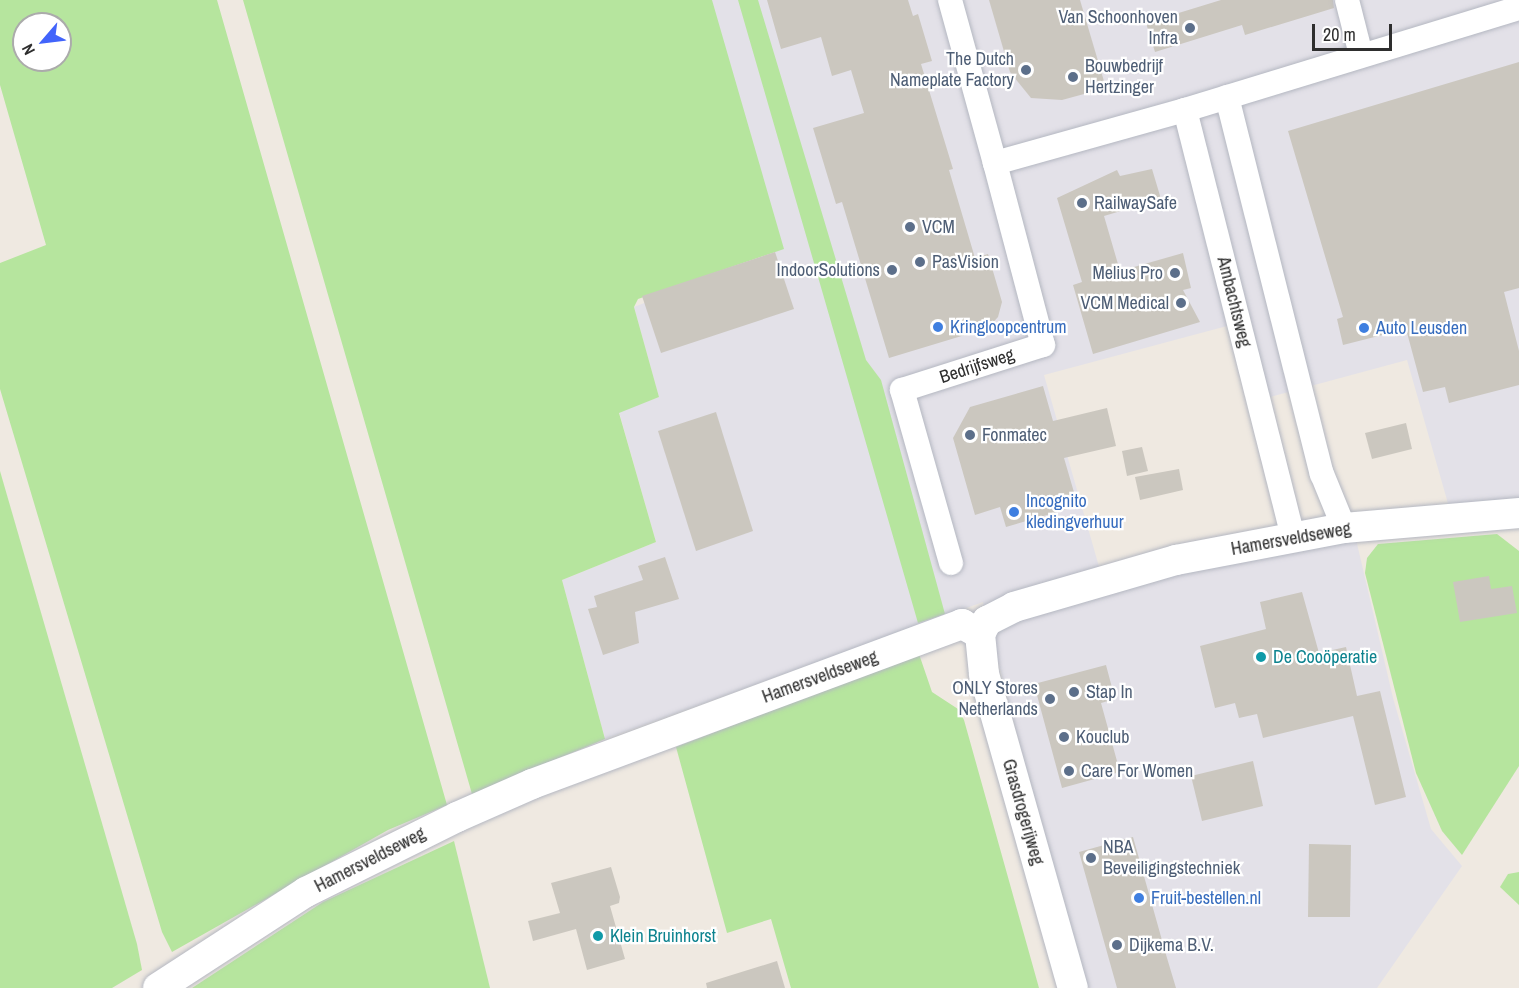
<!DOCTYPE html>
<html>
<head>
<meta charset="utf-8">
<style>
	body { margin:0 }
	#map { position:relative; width:1519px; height:988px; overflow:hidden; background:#efe9e1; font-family:"Archivo Narrow",sans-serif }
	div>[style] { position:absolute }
	.industrial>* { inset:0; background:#e3e1e8 }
	.green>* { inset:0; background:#b6e59e }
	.building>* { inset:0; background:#cbc7bf }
	.roads { filter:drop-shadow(0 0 2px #b4b7c1) drop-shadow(0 0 2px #b4b7c1) }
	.minor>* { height:24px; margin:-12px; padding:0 12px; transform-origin:12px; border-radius:12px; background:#fff }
	.tertiary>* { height:30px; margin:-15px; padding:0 15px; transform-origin:15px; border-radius:15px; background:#fff }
	.dots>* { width:16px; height:16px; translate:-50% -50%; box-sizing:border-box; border:3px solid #fff; border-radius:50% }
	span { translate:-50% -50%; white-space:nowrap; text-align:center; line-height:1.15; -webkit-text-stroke:4.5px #fff; paint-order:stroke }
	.service-label { font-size:18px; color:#4e5e75 }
	.right { translate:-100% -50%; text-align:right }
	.left { translate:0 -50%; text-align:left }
	.street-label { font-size:18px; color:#2e2e2e }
	.shop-label { font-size:18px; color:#366cbe }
	.culture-label { font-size:18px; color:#0d838f }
	.north { position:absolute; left:12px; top:12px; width:60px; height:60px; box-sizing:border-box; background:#fff; border:2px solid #ababab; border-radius:50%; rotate:242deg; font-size:16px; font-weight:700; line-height:24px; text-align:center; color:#2e2e2e }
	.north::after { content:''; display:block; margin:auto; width:21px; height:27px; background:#4264fb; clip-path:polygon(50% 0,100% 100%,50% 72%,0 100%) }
	.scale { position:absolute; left:1312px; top:24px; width:80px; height:27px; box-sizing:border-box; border:3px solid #2e2e2e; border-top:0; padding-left:8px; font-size:18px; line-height:21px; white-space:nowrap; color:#2e2e2e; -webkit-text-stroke:4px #fff; paint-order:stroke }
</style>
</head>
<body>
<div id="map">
	<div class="industrial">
		<i style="clip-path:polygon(709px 0,1519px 0,1519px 506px,1449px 507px,1407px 360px,1248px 403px,1227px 326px,1044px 375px,1100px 570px,1355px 535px,1393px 698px,1431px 829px,1462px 866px,1377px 988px,1082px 988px,983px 602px,605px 739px,562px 580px,656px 542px,619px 412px,659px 397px,634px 307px,775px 252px)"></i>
	</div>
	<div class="green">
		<i style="clip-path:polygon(evenodd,0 0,217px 0,447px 805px,388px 830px,172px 952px,162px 932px,0 389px,0 263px,46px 245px,0 85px,0 0,24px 24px,60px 24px,60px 60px,24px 60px,24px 24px)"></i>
		<i style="clip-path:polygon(243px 0,712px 0,784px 249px,638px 299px,634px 307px,659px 397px,619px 413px,656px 542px,562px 580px,605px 739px,472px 794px)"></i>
		<i style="clip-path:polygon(738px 0,758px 0,866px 360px,881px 380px,945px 614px,918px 623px)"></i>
		<i style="clip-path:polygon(0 471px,137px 944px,142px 970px,112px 988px,0 988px)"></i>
		<i style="clip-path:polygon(1497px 534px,1519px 551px,1519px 766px,1462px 855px,1442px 831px,1416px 773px,1365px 573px,1367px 558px,1378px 544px)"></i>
		<i style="clip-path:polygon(919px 654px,932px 692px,958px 709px,964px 720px,1039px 988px,791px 988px,771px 919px,727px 933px,676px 747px)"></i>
		<i style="clip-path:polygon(454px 841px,490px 988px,192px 988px,323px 902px)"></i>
		<i style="clip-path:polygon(1519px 872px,1519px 905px,1500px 887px,1508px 874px)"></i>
	</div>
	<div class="building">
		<i style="clip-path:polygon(767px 0,908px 0,913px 16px,918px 14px,932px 61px,921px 64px,953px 169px,949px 170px,975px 258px,988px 254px,1002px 302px,998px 317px,988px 328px,889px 358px,842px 202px,836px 204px,813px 128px,864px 113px,851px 70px,832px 76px,821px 37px,781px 49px)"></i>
		<i style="clip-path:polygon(989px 0,1080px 0,1106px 88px,1062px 100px,1031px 98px,1010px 72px)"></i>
		<i style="clip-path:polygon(1221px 0,1333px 0,1334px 8px,1245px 35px,1242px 25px,1155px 52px,1146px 23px)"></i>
		<i style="clip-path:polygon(1519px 62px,1519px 288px,1504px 292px,1519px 351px,1519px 385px,1449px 403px,1445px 387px,1423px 392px,1406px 329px,1343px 345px,1337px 319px,1343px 317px,1288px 131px)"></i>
		<i style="clip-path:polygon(1152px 169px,1161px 199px,1104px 216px,1120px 271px,1183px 253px,1191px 288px,1183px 290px,1200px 322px,1093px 354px,1073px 285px,1082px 282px,1057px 198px,1117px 170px,1120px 176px)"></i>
		<i style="clip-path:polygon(775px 252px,794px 309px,661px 353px,642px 296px)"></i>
		<i style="clip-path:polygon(1043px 386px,1053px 421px,1107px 408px,1116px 446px,1064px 458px,1078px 506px,1006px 527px,1000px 507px,975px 515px,953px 438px,970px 407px)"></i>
		<i style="clip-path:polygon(716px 412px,753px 531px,696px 551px,658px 431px)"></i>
		<i style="clip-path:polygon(1406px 423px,1412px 449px,1372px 459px,1365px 433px)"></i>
		<i style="clip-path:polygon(1142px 447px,1148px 471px,1127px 476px,1122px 451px)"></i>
		<i style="clip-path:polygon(1179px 469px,1183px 490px,1140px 500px,1135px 477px)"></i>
		<i style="clip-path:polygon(665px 557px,679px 599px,635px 612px,639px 643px,603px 655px,588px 609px,597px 607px,594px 596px,643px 580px,638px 566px)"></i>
		<i style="clip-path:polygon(1489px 576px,1491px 589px,1512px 586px,1517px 613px,1460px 622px,1453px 582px)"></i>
		<i style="clip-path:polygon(1302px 592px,1319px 653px,1346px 647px,1357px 696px,1380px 691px,1406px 797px,1375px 805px,1353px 716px,1263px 738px,1257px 714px,1239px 718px,1235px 703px,1215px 708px,1200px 646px,1266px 629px,1260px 602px)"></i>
		<i style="clip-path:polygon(1106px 665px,1115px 699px,1101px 703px,1120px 772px,1062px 788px,1034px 684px)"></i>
		<i style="clip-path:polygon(1253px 761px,1263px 806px,1202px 821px,1191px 776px)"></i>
		<i style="clip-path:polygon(1133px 837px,1167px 958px,1176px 988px,1117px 988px,1110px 963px,1079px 852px)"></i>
		<i style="clip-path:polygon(1309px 844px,1351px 845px,1350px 917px,1308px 917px)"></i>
		<i style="clip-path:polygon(611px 867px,620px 897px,619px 903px,610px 906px,625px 959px,587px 970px,576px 929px,533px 941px,528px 921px,560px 913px,551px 883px)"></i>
		<i style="clip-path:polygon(777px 961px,785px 988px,707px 988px,706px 983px)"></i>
	</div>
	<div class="roads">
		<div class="minor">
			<i style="left:950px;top:0;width:169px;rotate:74.6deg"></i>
			<i style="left:1347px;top:0;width:57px;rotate:75.7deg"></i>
			<i style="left:1227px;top:97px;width:389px;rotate:75.9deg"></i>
			<i style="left:1322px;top:474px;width:58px;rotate:67.8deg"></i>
			<i style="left:1185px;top:110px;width:440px;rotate:75.8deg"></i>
			<i style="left:951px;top:563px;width:180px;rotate:-105.8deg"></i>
			<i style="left:902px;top:390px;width:148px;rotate:-17.7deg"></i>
			<i style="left:1043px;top:345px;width:188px;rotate:-104.8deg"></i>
			<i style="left:995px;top:163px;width:197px;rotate:-15.6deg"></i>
			<i style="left:1185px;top:110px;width:349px;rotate:-17deg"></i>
		</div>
		<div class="tertiary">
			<i style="left:980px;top:634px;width:15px;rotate:-62deg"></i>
			<i style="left:987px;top:621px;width:30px;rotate:-27deg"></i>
			<i style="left:1014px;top:607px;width:169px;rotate:-16.2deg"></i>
			<i style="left:1176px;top:560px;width:171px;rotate:-10.8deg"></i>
			<i style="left:1344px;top:528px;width:176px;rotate:-4.9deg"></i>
			<i style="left:980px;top:634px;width:40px;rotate:84.3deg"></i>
			<i style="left:984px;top:674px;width:326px;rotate:74.2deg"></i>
			<i style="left:158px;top:988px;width:176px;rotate:-33deg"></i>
			<i style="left:306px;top:892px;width:169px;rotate:-26.4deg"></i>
			<i style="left:457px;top:817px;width:82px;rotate:-23.7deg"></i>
			<i style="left:532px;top:784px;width:459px;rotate:-20.4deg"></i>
			<i style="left:962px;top:624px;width:21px;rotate:29deg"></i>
		</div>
	</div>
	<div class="dots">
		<i style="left:1190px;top:28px;background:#5c6f8a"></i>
		<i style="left:1026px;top:70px;background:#5c6f8a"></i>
		<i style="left:1073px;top:77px;background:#5c6f8a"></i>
		<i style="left:1082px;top:203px;background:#5c6f8a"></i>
		<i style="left:910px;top:227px;background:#5c6f8a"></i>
		<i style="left:920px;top:262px;background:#5c6f8a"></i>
		<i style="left:892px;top:270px;background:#5c6f8a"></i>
		<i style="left:1175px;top:273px;background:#5c6f8a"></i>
		<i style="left:1181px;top:303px;background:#5c6f8a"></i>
		<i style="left:938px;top:327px;background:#3f7fe0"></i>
		<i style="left:1364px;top:328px;background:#3f7fe0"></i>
		<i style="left:970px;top:435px;background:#5c6f8a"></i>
		<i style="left:1014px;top:512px;background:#3f7fe0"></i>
		<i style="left:1261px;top:657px;background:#0f9aa8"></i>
		<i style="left:1074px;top:692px;background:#5c6f8a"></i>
		<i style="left:1050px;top:699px;background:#5c6f8a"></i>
		<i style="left:1064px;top:737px;background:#5c6f8a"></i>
		<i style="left:1069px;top:771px;background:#5c6f8a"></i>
		<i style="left:1091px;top:858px;background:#5c6f8a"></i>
		<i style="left:1139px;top:898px;background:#3f7fe0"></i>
		<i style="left:598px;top:936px;background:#0f9aa8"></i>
		<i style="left:1117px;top:945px;background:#5c6f8a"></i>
	</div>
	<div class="service-label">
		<span class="right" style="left:1178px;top:28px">Van Schoonhoven<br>Infra</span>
		<span class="right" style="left:1014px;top:70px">The Dutch<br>Nameplate Factory</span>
		<span class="left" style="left:1085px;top:77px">Bouwbedrijf<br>Hertzinger</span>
		<span class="left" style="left:1094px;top:203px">RailwaySafe</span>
		<span class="left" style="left:922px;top:227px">VCM</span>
		<span class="left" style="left:932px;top:262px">PasVision</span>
		<span class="right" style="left:880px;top:270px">IndoorSolutions</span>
		<span class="right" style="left:1163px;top:273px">Melius Pro</span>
		<span class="right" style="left:1169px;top:303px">VCM Medical</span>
		<span class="left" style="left:982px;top:435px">Fonmatec</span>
		<span class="right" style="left:1038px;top:699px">ONLY Stores<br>Netherlands</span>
		<span class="left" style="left:1086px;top:692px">Stap In</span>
		<span class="left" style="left:1076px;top:737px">Kouclub</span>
		<span class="left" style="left:1081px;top:771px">Care For Women</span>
		<span class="left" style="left:1103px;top:858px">NBA<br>Beveiligingstechniek</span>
		<span class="left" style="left:1129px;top:945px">Dijkema B.V.</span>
	</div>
	<div class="street-label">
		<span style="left:1234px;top:302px;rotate:76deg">Ambachtsweg</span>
		<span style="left:977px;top:366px;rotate:-18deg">Bedrijfsweg</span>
		<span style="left:1291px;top:539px;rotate:-10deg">Hamersveldseweg</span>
		<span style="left:820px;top:677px;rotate:-20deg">Hamersveldseweg</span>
		<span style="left:1023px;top:812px;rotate:74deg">Grasdrogerijweg</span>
		<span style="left:370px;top:860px;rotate:-27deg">Hamersveldseweg</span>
	</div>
	<div class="shop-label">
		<span class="left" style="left:950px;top:327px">Kringloopcentrum</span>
		<span class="left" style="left:1376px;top:328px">Auto Leusden</span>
		<span class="left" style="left:1026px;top:512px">Incognito<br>kledingverhuur</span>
		<span class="left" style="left:1151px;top:898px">Fruit-bestellen.nl</span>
	</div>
	<div class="culture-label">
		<span class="left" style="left:1273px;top:657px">De Cooöperatie</span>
		<span class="left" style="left:610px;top:936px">Klein Bruinhorst</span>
	</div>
	<div class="north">N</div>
	<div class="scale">20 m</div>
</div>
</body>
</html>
